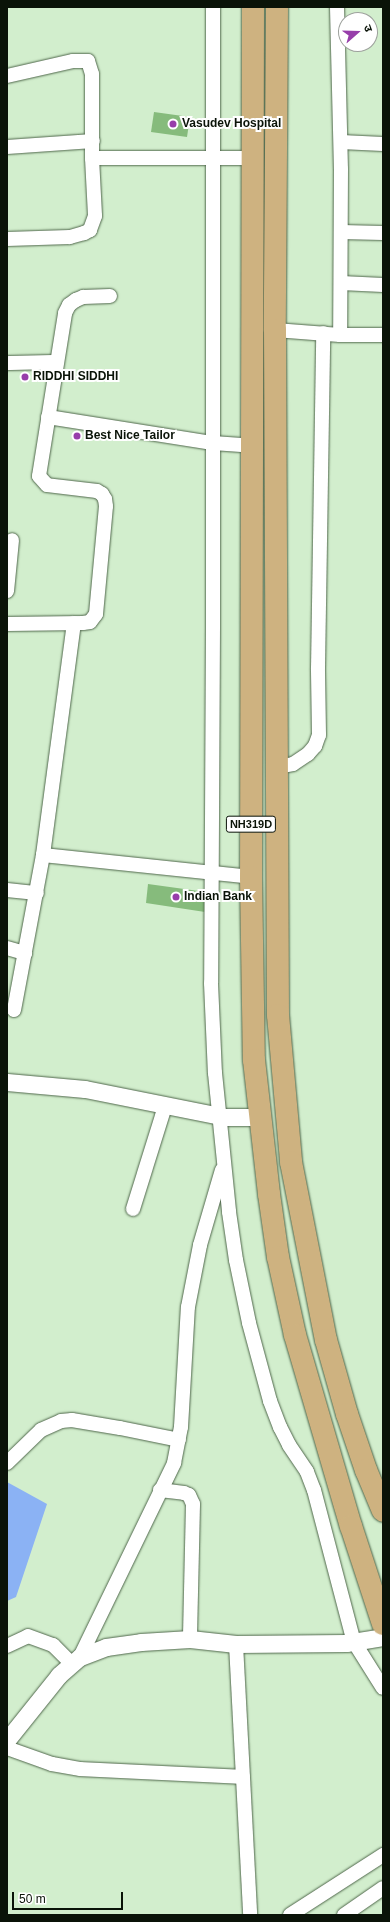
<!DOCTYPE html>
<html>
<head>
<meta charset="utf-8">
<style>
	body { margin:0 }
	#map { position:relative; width:390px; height:1922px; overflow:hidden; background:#d2eecd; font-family:Helvetica,"Noto Sans Devanagari",sans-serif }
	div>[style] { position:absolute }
	.water>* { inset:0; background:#8bb2f4 }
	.building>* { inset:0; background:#86bb7c }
	.roads { filter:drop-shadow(0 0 1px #4f674b) drop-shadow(0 0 1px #4f674b) }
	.minor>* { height:14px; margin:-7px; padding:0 7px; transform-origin:7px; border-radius:7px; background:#fff }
	.tertiary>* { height:17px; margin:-8.5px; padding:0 8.5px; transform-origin:8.5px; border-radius:8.5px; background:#fff }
	.trunk>* { height:22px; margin:-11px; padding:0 11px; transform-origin:11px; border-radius:11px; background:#ceb280 }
	.dots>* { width:11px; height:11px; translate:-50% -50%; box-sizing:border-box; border:2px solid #fff; border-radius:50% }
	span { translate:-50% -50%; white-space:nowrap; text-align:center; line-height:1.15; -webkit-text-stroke:4px #fff; paint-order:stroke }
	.shield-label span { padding:1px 3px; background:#fff; border:1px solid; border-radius:3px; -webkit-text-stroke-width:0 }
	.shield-label { font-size:11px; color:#0a1308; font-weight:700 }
	.poi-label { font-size:12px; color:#0a1308; font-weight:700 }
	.left { translate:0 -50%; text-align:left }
	.frame { position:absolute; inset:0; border:8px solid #0a1308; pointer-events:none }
	.north { position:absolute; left:338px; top:12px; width:40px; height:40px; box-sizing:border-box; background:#fff; border:1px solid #9da19c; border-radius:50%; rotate:70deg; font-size:11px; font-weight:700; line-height:16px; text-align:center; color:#0a1308 }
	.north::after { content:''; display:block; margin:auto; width:14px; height:18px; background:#973eaa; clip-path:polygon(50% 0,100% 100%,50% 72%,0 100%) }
	.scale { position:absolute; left:12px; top:1892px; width:111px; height:18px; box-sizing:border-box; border:2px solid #0a1308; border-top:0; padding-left:5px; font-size:12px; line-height:14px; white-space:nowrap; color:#0a1308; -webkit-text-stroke:3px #fff; paint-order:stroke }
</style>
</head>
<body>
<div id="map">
	<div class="water">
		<i style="clip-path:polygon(7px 1482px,47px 1504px,16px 1597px,7px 1601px)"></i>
	</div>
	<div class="building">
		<i style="clip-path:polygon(154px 112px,190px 117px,187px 137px,151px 132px)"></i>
		<i style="clip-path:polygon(148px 884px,206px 892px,205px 912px,146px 903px)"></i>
	</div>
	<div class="roads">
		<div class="minor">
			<i style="left:213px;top:7px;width:621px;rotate:90deg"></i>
			<i style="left:213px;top:628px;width:355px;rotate:90.3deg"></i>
			<i style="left:211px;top:983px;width:90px;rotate:87.5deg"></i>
			<i style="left:215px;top:1073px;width:140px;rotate:84.2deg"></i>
			<i style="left:229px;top:1212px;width:49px;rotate:81.7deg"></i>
			<i style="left:236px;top:1260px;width:64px;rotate:78.3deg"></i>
			<i style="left:249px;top:1323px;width:81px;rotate:74.9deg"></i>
			<i style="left:270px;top:1401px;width:28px;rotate:69deg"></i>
			<i style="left:280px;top:1427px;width:20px;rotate:63deg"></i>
			<i style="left:289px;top:1445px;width:32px;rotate:56deg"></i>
			<i style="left:307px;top:1472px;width:19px;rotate:69deg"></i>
			<i style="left:314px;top:1490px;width:157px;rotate:75.3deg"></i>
			<i style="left:354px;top:1642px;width:54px;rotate:57.8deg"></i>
			<i style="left:337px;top:7px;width:162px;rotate:88.6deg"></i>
			<i style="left:341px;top:169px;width:166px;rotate:90.3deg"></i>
			<i style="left:7px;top:76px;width:68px;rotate:-12.8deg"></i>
			<i style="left:73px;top:61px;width:15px"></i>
			<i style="left:88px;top:61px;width:14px;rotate:73deg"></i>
			<i style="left:92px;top:74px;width:84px;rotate:90deg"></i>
			<i style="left:92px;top:158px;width:58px;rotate:87deg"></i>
			<i style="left:95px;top:216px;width:15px;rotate:110deg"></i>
			<i style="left:90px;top:230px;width:7px;rotate:153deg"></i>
			<i style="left:84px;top:233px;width:15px;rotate:164deg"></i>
			<i style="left:70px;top:237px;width:63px;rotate:178.2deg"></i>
			<i style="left:341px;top:142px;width:42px;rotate:2.7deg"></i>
			<i style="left:7px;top:147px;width:86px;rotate:-4deg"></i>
			<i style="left:92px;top:158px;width:160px"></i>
			<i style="left:341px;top:232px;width:42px;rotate:1.4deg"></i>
			<i style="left:341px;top:283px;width:42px;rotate:2.7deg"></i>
			<i style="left:275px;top:330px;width:65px;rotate:4.4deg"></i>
			<i style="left:340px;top:335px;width:43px"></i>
			<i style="left:7px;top:363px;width:49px;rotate:-1.2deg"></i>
			<i style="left:48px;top:417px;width:167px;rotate:9deg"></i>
			<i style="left:213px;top:443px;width:39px;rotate:4deg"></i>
			<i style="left:7px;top:591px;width:51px;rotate:-84.4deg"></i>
			<i style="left:7px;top:624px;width:76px;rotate:-0.8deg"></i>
			<i style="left:83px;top:623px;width:7px;rotate:-8deg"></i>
			<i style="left:90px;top:622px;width:10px;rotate:-53deg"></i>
			<i style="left:96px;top:614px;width:108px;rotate:-84.7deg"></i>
			<i style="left:106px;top:506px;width:7px;rotate:-98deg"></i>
			<i style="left:105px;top:499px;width:6px;rotate:-121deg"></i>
			<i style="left:102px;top:494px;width:6px;rotate:-149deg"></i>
			<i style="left:97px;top:491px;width:50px;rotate:-173.2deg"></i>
			<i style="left:47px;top:485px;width:12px;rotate:-132deg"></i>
			<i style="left:39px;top:476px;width:165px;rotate:-80.9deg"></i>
			<i style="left:65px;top:313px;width:9px;rotate:-63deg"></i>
			<i style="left:69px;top:305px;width:9px;rotate:-36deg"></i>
			<i style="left:76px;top:300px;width:8px;rotate:-23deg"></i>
			<i style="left:83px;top:297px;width:27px;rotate:-2deg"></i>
			<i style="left:278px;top:767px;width:15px;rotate:-11deg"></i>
			<i style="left:293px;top:764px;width:18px;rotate:-34deg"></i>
			<i style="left:308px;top:754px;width:11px;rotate:-49deg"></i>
			<i style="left:315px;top:746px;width:12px;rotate:-70deg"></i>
			<i style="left:319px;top:735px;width:67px;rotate:-90.9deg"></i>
			<i style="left:318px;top:668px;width:335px;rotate:-89.1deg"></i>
			<i style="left:43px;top:855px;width:209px;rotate:6deg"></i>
			<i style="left:7px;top:890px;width:30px;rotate:6deg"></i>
			<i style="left:7px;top:948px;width:19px;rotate:16deg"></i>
			<i style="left:14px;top:1010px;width:158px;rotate:-79.4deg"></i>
			<i style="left:43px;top:855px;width:234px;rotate:-82.4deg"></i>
			<i style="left:133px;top:1209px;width:108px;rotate:-72.7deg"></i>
			<i style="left:7px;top:1463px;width:47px;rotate:-44.1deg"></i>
			<i style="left:41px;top:1430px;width:22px;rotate:-24deg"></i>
			<i style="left:61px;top:1421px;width:11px;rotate:-5deg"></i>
			<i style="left:72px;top:1420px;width:49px;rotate:9.5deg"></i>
			<i style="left:120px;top:1428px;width:60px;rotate:11.5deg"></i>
			<i style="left:160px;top:1490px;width:24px;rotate:7deg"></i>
			<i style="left:184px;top:1493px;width:5px;rotate:22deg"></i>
			<i style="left:189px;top:1495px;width:10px;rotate:66deg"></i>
			<i style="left:193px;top:1504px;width:135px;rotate:91.3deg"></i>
			<i style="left:236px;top:1644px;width:271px;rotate:87deg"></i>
			<i style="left:7px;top:1646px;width:23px;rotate:-25deg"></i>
			<i style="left:28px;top:1636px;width:27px;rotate:20deg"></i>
			<i style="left:53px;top:1645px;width:27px;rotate:45deg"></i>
			<i style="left:80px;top:1657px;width:216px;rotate:-64.1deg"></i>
			<i style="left:174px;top:1463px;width:37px;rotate:-79deg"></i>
			<i style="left:181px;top:1427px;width:120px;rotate:-86.7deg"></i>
			<i style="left:188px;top:1307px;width:63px;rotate:-79deg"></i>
			<i style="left:200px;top:1245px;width:78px;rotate:-73.7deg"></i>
			<i style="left:7px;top:1748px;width:48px;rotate:19.6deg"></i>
			<i style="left:52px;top:1764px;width:29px;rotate:10deg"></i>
			<i style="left:81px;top:1769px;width:162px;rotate:2.8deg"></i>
			<i style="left:290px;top:1915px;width:111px;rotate:-32.8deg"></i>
			<i style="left:344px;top:1915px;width:47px;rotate:-34.7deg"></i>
		</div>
		<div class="tertiary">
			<i style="left:7px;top:1082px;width:78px;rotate:5.1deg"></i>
			<i style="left:85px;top:1089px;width:143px;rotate:11.3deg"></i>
			<i style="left:225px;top:1117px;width:34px"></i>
			<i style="left:7px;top:1740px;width:83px;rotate:-51.3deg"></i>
			<i style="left:59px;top:1675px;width:28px;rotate:-41deg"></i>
			<i style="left:80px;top:1657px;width:28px;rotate:-21deg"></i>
			<i style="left:106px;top:1647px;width:35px;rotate:-8deg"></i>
			<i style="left:141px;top:1642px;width:49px;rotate:-3.5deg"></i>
			<i style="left:190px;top:1639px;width:46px;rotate:6.2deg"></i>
			<i style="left:236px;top:1644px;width:110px;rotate:-0.5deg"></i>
			<i style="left:346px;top:1643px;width:37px;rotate:-9deg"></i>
		</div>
		<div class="trunk">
			<i style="left:253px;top:7px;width:870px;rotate:90.13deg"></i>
			<i style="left:251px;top:877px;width:183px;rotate:89.1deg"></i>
			<i style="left:254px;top:1060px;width:135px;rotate:83.6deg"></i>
			<i style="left:269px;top:1194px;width:64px;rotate:81.9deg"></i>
			<i style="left:278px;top:1257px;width:80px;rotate:77.7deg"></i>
			<i style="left:295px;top:1335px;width:199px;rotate:73.7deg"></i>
			<i style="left:351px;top:1526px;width:103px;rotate:71.9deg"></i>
			<i style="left:277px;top:7px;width:323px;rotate:90.4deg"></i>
			<i style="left:275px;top:330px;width:685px;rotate:89.75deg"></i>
			<i style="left:278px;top:1015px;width:148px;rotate:84.9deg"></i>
			<i style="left:291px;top:1162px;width:181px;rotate:78.9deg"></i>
			<i style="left:326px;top:1340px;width:77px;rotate:74.2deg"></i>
			<i style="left:347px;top:1414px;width:59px;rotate:71.3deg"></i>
			<i style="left:366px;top:1470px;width:44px;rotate:67.5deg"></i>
		</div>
	</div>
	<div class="dots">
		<i style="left:173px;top:124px;background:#973eaa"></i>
		<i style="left:25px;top:377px;background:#973eaa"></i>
		<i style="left:77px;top:436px;background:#973eaa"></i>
		<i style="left:176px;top:897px;background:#973eaa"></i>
	</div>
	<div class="shield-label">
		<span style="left:251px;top:824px">NH319D</span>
	</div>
	<div class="poi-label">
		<span class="left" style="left:182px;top:124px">Vasudev Hospital</span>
		<span class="left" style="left:33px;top:377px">RIDDHI SIDDHI</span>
		<span class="left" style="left:85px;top:436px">Best Nice Tailor</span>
		<span class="left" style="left:184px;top:897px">Indian Bank</span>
	</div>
	<div class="frame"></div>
	<div class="north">उ</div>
	<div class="scale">50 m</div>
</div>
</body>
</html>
